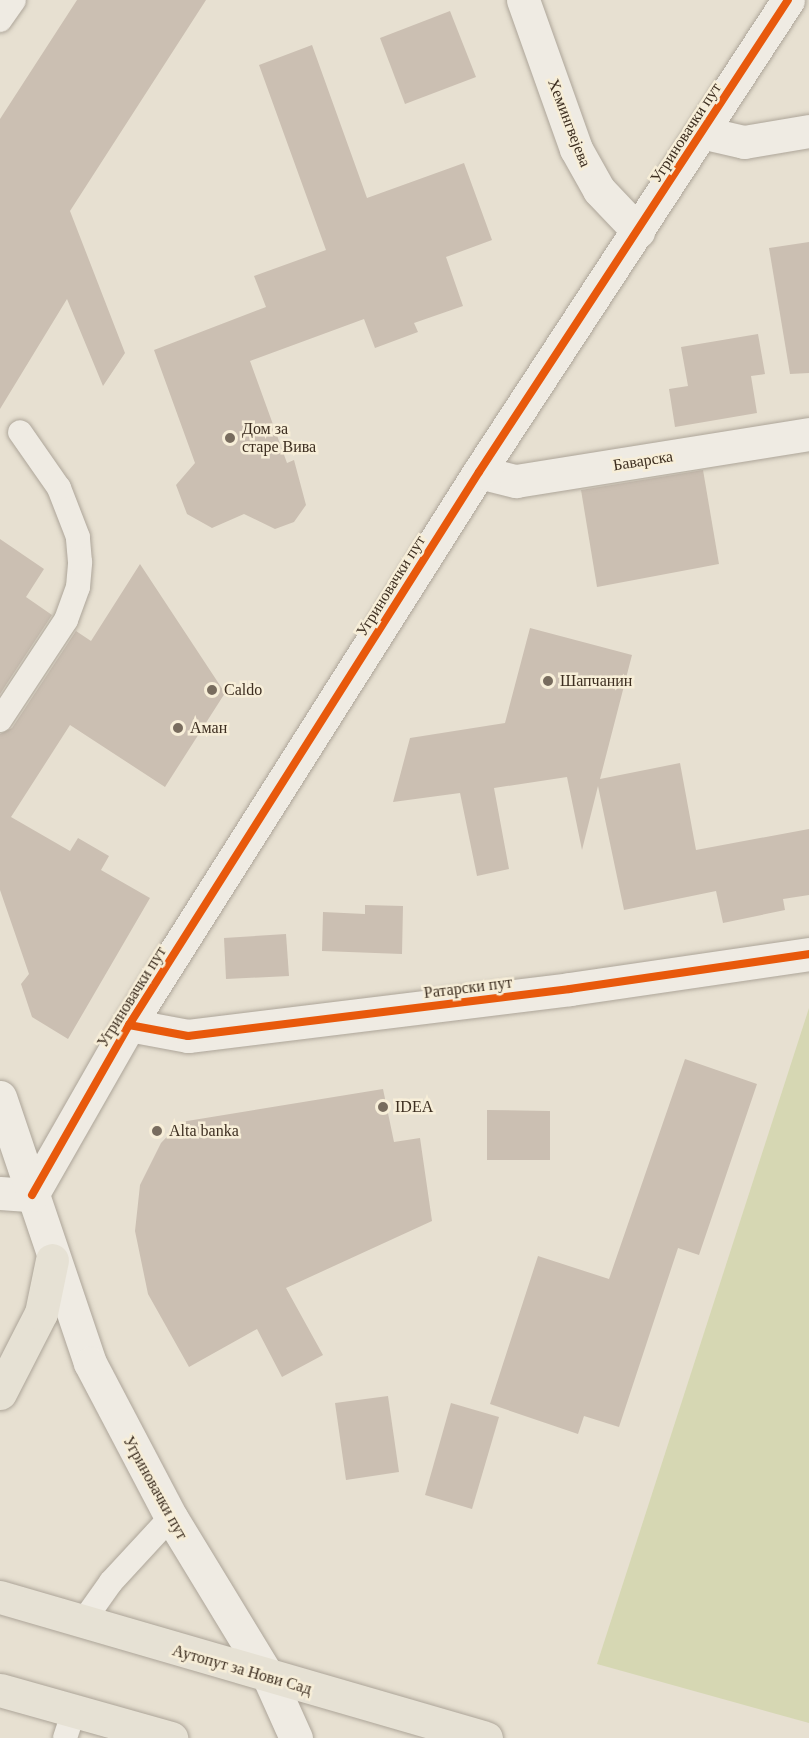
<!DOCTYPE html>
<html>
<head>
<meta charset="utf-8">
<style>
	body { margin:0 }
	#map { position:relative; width:809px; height:1738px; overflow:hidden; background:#e7e0d1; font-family:Georgia,serif }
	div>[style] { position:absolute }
	.green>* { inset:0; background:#d6d7b3 }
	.building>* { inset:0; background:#cbbfb2 }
	.roads { filter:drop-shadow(0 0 2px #ada599) drop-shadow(0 0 2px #ada599) }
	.lane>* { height:24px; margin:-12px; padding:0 12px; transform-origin:12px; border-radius:12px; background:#efebe3 }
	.street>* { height:33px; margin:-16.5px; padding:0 16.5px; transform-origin:16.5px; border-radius:16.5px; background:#efebe3 }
	.secondary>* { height:33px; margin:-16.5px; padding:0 16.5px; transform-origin:16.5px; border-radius:16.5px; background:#efebe3 }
	.primary>* { height:33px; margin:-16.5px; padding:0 16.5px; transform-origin:16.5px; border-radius:16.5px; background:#e6e1d4 }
	.cycleway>* { height:8px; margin:-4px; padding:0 4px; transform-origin:4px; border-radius:4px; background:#e8590c }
	.dots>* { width:16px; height:16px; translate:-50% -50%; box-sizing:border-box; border:3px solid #f7eed8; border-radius:50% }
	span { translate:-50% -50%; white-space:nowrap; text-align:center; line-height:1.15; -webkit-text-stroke:5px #f7eed8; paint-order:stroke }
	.street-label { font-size:16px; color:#3d2e20 }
	.poi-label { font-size:16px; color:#3d2e20 }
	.left { translate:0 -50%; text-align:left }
</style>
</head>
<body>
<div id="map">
	<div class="green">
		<i style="clip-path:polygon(809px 1008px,809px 1723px,597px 1664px)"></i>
	</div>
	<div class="building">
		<i style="clip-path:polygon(77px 0,206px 0,70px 211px,125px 353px,103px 386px,67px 299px,0 409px,0 119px)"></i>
		<i style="clip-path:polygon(450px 11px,476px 77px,405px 104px,380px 38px)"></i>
		<i style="clip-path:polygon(312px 45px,367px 198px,464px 163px,492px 240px,446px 257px,463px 306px,414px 323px,418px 332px,375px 348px,364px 319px,250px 361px,287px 463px,294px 460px,306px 505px,294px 522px,275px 529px,244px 514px,212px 528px,187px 514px,176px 485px,195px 463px,154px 350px,266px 307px,254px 276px,326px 250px,259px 65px)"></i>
		<i style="clip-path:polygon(809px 242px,809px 373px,790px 374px,769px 248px)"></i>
		<i style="clip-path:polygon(758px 334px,765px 374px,751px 376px,757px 413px,675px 427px,669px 389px,688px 386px,681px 347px)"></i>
		<i style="clip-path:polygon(703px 470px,719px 564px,597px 587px,581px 490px)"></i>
		<i style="clip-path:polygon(0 539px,44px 569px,26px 597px,52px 615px,0 694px)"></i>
		<i style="clip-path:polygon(140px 564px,225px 693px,165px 787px,70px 725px,11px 817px,70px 851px,78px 838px,109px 856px,101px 870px,150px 898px,68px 1039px,32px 1017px,21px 984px,29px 974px,0 890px,0 734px,12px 728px,76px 631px,91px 641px)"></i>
		<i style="clip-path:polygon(530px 628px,632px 655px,600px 779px,680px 763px,696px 850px,809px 829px,809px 895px,783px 899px,785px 910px,723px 923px,716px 891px,624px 910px,598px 786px,582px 850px,567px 777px,494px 788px,509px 869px,477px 876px,460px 793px,393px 802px,410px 738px,505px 723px)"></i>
		<i style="clip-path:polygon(365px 905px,403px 906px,402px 954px,322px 951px,323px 912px,365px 914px)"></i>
		<i style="clip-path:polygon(286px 934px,289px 976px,226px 979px,224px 938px)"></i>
		<i style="clip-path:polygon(685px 1059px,757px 1084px,699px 1255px,678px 1248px,619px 1427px,584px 1416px,578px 1434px,490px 1404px,538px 1256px,609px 1279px)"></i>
		<i style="clip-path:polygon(383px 1089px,394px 1142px,420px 1138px,432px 1221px,286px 1288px,323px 1355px,282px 1377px,257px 1329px,189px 1367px,148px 1294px,135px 1231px,140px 1185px,161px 1143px,181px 1122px)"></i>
		<i style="clip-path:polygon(487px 1110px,550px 1111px,550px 1160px,487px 1160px)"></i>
		<i style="clip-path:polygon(388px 1396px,399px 1472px,346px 1480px,335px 1403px)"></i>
		<i style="clip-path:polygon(451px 1403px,499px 1417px,472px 1509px,425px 1495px)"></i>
	</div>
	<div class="roads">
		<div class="lane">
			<i style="left:0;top:20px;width:24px;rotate:-55deg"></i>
			<i style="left:0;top:720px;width:120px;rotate:-56.6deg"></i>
			<i style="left:66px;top:620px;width:35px;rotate:-70deg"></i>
			<i style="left:78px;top:587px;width:25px;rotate:-85deg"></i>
			<i style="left:80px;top:562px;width:25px;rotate:-95deg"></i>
			<i style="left:78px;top:537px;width:53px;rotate:-111.2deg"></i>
			<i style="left:59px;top:488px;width:68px;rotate:-124.9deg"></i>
			<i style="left:82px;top:1623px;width:50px;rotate:-54.7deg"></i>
			<i style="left:111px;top:1582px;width:88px;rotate:-47.3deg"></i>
			<i style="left:65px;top:1738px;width:28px;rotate:-72deg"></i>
		</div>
		<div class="street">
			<i style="left:523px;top:0;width:158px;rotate:70.4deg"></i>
			<i style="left:576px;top:149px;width:47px;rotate:60.7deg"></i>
			<i style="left:599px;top:190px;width:57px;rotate:46.4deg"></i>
			<i style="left:705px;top:133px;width:40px;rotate:13deg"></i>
			<i style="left:744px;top:142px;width:66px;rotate:-9.6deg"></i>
			<i style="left:479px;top:472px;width:38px;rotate:14deg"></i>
			<i style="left:516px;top:481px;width:297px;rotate:-9.1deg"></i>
			<i style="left:129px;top:1025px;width:60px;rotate:10.6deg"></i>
			<i style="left:188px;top:1036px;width:385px;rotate:-7deg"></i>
			<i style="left:570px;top:989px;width:242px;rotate:-8.3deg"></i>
			<i style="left:0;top:1193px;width:32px;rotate:4deg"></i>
		</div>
		<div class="secondary">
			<i style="left:0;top:1097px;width:281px;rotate:71.3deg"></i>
			<i style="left:90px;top:1363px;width:174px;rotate:62.3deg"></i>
			<i style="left:171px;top:1517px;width:188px;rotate:58.7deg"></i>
			<i style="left:269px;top:1678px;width:66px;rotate:65.8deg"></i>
			<i style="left:32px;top:1195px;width:196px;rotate:-60.3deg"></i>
			<i style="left:129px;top:1025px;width:654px;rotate:-57.67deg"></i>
			<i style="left:479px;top:472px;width:564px;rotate:-56.79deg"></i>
		</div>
		<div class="primary">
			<i style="left:0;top:1393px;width:90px;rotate:-62.9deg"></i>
			<i style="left:41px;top:1313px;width:54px;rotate:-78.3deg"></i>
			<i style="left:0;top:1597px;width:506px;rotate:16.18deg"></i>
			<i style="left:0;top:1690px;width:178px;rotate:15.7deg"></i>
		</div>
	</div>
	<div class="cycleway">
		<i style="left:129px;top:1025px;width:60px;rotate:10.6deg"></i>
		<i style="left:188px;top:1036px;width:385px;rotate:-7deg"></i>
		<i style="left:570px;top:989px;width:242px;rotate:-8.3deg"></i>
		<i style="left:32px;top:1195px;width:196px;rotate:-60.3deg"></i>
		<i style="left:129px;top:1025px;width:654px;rotate:-57.67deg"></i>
		<i style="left:479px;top:472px;width:564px;rotate:-56.79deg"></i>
	</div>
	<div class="dots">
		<i style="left:230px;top:438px;background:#786c5e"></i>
		<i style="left:548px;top:681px;background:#786c5e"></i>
		<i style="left:212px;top:690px;background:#786c5e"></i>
		<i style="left:178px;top:728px;background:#786c5e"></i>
		<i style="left:383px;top:1107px;background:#786c5e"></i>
		<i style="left:157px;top:1131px;background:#786c5e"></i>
	</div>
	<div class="street-label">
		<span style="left:569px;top:123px;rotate:69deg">Хемингвејева</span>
		<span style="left:686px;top:133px;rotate:-57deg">Угриновачки пут</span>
		<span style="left:643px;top:461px;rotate:-9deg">Баварска</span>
		<span style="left:391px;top:586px;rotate:-58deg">Угриновачки пут</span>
		<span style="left:468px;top:988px;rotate:-7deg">Ратарски пут</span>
		<span style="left:132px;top:997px;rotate:-58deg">Угриновачки пут</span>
		<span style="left:155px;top:1488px;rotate:61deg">Угриновачки пут</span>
		<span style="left:242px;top:1670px;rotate:16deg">Аутопут за Нови Сад</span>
	</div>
	<div class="poi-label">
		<span class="left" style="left:242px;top:438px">Дом за<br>старе Вива</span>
		<span class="left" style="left:560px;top:681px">Шапчанин</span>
		<span class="left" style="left:224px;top:690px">Caldo</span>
		<span class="left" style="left:190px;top:728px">Аман</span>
		<span class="left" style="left:395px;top:1107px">IDEA</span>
		<span class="left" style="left:169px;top:1131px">Alta banka</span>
	</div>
</div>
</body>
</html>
